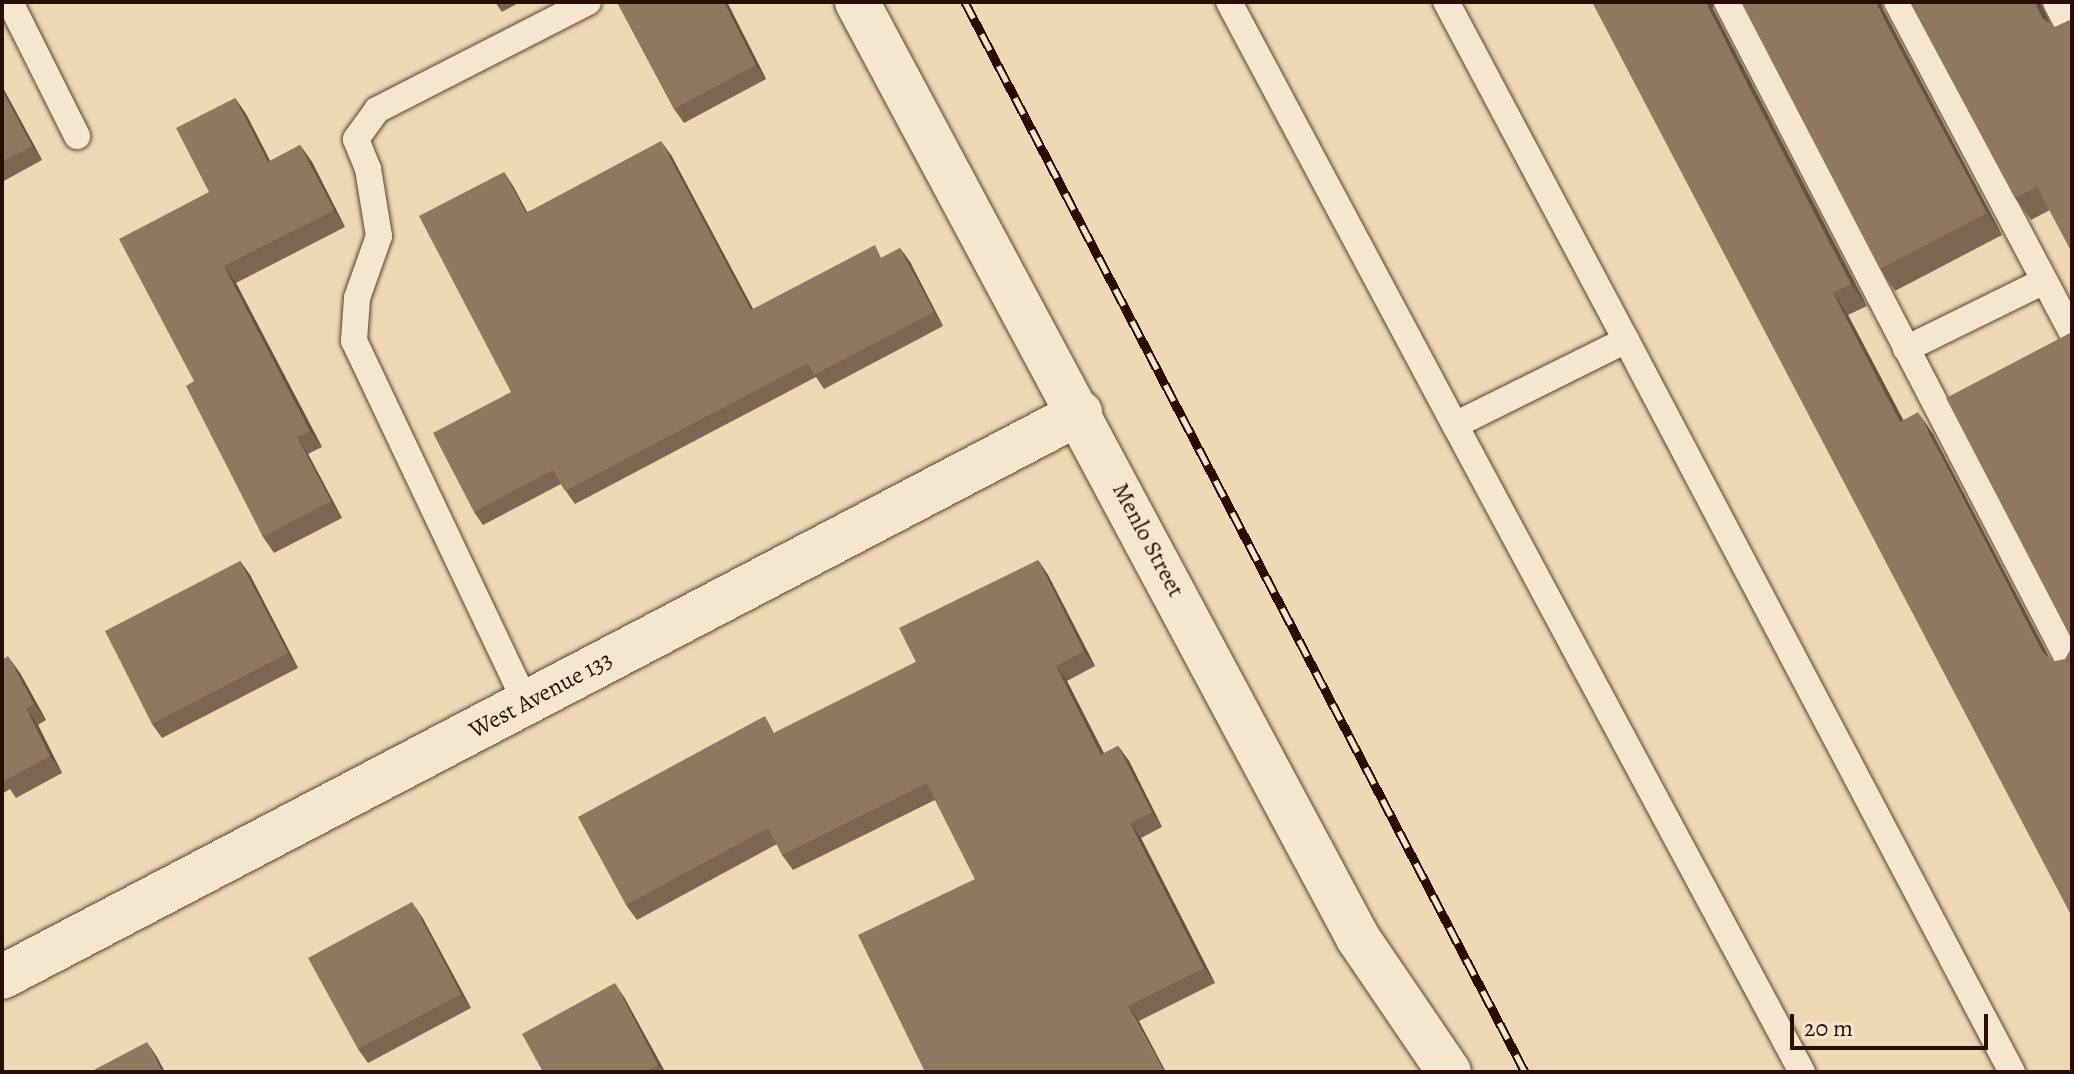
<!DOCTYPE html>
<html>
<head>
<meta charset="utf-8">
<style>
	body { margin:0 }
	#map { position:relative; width:2074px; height:1074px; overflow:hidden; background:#efd9b5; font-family:Alegreya,serif }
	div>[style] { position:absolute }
	.roads { filter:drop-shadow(0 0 2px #5b4130) drop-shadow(0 0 2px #5b4130) }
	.lane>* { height:26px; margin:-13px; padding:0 13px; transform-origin:13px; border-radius:13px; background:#f5e6cf }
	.street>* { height:44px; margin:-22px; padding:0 22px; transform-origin:22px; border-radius:22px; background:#f5e6cf }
	.rail>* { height:9px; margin-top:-4.5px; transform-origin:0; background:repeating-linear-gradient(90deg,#f5e6cf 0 18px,#2a0e03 0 36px); box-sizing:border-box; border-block:2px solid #2a0e03 }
	.wall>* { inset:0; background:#7c6753 }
	.shaded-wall>* { inset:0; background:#655443 }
	.building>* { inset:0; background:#907860 }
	span { translate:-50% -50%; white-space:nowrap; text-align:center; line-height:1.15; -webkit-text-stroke:6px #f5e6cf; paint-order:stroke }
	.street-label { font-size:24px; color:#2a0e03 }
	.frame { position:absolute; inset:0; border:4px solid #2a0e03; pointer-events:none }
	.scale { position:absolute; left:1790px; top:1014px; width:198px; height:36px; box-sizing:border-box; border:4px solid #2a0e03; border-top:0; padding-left:10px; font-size:24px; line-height:28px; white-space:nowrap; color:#2a0e03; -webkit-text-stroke:6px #f5e6cf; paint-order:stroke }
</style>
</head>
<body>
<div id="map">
	<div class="roads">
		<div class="lane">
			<i style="left:10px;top:2px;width:150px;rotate:63.4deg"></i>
			<i style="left:1229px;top:2px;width:480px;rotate:61.9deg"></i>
			<i style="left:1455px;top:425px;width:191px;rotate:-26.4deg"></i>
			<i style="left:1626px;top:340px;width:383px;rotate:-118deg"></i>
			<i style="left:1727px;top:2px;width:749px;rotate:62.58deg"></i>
			<i style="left:1897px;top:2px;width:374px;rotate:62.1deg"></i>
			<i style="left:2056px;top:2px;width:35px;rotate:63deg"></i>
			<i style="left:1626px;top:340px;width:828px;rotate:62.2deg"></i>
			<i style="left:1906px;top:349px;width:154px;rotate:-26.2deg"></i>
			<i style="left:1455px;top:425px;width:734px;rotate:61.79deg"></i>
			<i style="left:526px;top:703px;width:401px;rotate:-115.4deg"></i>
			<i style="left:354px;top:341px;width:43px;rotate:-86deg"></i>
			<i style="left:357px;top:298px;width:66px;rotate:-70.5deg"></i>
			<i style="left:379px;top:236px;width:68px;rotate:-99.3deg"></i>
			<i style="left:368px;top:169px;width:32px;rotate:-112deg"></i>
			<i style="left:356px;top:139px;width:36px;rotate:-54deg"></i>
			<i style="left:377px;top:110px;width:237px;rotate:-27.1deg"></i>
		</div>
		<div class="street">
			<i style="left:857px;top:2px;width:1062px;rotate:61.84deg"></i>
			<i style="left:1358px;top:938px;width:162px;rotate:55.8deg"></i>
			<i style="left:2px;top:977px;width:1217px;rotate:-27.62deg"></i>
		</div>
	</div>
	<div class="rail">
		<i style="left:965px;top:2px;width:1208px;rotate:62.37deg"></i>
	</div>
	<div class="wall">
		<i style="clip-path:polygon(495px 2px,520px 2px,502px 12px)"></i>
		<i style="clip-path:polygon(617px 2px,727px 2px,766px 79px,684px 123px,674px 109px)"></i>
		<i style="clip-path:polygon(1910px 2px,2040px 2px,2050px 23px,2055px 27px,2070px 20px,2072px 2px,2050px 210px,2031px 220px,2015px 198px)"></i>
		<i style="clip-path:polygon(1713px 9px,1867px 306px,1848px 315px,1903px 420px,1933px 434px,2072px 917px)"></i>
		<i style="clip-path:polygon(1883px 9px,2002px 235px,1895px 291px,1880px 269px)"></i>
		<i style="clip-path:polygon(2px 86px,42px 160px,2px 182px)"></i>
		<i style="clip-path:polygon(235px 98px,246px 114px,270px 161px,300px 145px,312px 162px,345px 227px,236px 283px,322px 447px,308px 454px,342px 518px,274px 553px,263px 537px,194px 381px,209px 192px)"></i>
		<i style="clip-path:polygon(671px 155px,753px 309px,883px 257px,900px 248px,910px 262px,943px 326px,824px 389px,816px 377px,575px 504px,561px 484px,483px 525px,474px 512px,511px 392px,504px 172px,513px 186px,527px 212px)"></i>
		<i style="clip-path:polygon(1038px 560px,1048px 575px,1095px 666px,1067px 681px,1104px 753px,1118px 746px,1129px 761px,1162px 827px,1141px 838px,1215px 983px,1139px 1021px,975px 879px,935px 800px,793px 870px,782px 855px,777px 844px,637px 920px,626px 905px,776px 732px,916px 662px)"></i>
		<i style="clip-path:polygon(240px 561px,250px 575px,298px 668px,162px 738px,152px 724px)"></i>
		<i style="clip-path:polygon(2px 658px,20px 673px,46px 720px,38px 725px,62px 773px,16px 798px,10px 789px,2px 794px)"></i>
		<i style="clip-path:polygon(422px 917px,471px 1008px,368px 1063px,358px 1049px)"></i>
		<i style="clip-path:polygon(624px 997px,665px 1072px,543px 1072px)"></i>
	</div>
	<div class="shaded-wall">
		<i style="clip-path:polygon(724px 2px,727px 2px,766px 79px,756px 65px)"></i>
		<i style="clip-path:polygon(1705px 2px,1713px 2px,1713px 9px,1867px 306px,1851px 284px)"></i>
		<i style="clip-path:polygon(1875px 2px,1881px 2px,1883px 9px,2002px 235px,1987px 213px)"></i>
		<i style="clip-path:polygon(2035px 2px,2040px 2px,2058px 40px,2042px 18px)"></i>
		<i style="clip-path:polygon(2px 86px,42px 160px,32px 146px,2px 90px)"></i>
		<i style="clip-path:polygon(235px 98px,246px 114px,279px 178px,268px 162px)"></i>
		<i style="clip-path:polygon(661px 141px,671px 155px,761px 324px,751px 310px)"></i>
		<i style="clip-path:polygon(300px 145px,312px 162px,345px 227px,334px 210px)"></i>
		<i style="clip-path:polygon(504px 172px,513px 186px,535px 227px,526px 213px)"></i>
		<i style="clip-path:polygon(900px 248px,910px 262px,943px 326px,934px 312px)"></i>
		<i style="clip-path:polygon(224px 266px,236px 283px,322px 447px,310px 431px)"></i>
		<i style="clip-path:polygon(1833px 293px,1848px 315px,1916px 444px,1900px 422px)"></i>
		<i style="clip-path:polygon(1918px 412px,1933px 434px,2058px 674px,2042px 652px)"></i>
		<i style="clip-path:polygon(297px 437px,308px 454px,342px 518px,331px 501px)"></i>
		<i style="clip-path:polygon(1038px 560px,1048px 575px,1095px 666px,1084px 651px)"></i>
		<i style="clip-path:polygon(240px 561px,250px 575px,298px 668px,288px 653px)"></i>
		<i style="clip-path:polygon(8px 656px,20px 673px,46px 720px,34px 704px)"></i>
		<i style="clip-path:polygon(1056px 666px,1067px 681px,1112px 770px,1101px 755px)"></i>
		<i style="clip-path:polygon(26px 708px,38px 725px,62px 773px,50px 756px)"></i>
		<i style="clip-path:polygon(1118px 746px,1129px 761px,1162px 827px,1152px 812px)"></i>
		<i style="clip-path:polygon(1130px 823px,1141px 838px,1215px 983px,1204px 968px)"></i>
		<i style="clip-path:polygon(412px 902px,422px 917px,471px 1008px,461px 994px)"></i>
		<i style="clip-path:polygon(615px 983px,624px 997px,665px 1072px,658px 1065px)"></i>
		<i style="clip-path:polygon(1128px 1006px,1139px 1021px,1166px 1072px,1164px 1072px)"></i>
		<i style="clip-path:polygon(147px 1042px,157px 1057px,165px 1072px,162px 1072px)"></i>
	</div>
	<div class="building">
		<i style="clip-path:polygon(617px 2px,724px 2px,756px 65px,674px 109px)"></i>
		<i style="clip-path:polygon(1592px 2px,1705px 2px,1851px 284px,1833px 293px,1900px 422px,1918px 412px,2042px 652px,2055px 661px,2065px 659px,2072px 647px,2072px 917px)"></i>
		<i style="clip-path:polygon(1741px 2px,1875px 2px,1987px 213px,1880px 269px)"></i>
		<i style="clip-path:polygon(1910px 2px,2035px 2px,2042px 18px,2055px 27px,2070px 20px,2071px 4px,2070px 2px,2072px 2px,2072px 253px,2037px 187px,2015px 198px)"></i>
		<i style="clip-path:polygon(2px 90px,32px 146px,2px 162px)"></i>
		<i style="clip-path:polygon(235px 98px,268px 162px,300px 145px,334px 210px,224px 266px,310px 431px,297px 437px,331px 501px,263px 537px,186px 386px,194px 381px,119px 239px,209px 192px,176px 128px)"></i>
		<i style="clip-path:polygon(661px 141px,751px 310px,875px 245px,881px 258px,900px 248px,934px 312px,814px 375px,808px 363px,565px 491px,553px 470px,474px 512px,433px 433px,511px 392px,419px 216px,504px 172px,526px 213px)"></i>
		<i style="clip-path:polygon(2072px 332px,2072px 644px,2071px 638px,1946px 398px)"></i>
		<i style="clip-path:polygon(1038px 560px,1084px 651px,1056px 666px,1101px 755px,1118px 746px,1152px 812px,1130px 823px,1204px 968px,1128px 1006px,1164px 1072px,925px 1072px,858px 935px,975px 879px,927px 783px,782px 855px,768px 828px,626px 905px,578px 817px,765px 716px,774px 733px,916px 662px,899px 628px)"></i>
		<i style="clip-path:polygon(240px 561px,288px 653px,152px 724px,105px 631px)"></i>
		<i style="clip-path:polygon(8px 656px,34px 704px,26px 708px,50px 756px,4px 781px,2px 777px,2px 660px)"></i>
		<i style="clip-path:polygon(412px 902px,461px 994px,358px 1049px,308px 958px)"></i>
		<i style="clip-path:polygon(615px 983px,658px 1065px,644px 1072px,543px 1072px,522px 1034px)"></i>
		<i style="clip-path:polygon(147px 1042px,162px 1072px,90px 1072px)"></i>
	</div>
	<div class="street-label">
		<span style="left:1148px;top:540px;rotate:62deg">Menlo Street</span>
		<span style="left:541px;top:695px;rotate:-28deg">West Avenue 133</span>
	</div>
	<div class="frame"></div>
	<div class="scale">20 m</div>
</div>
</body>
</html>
